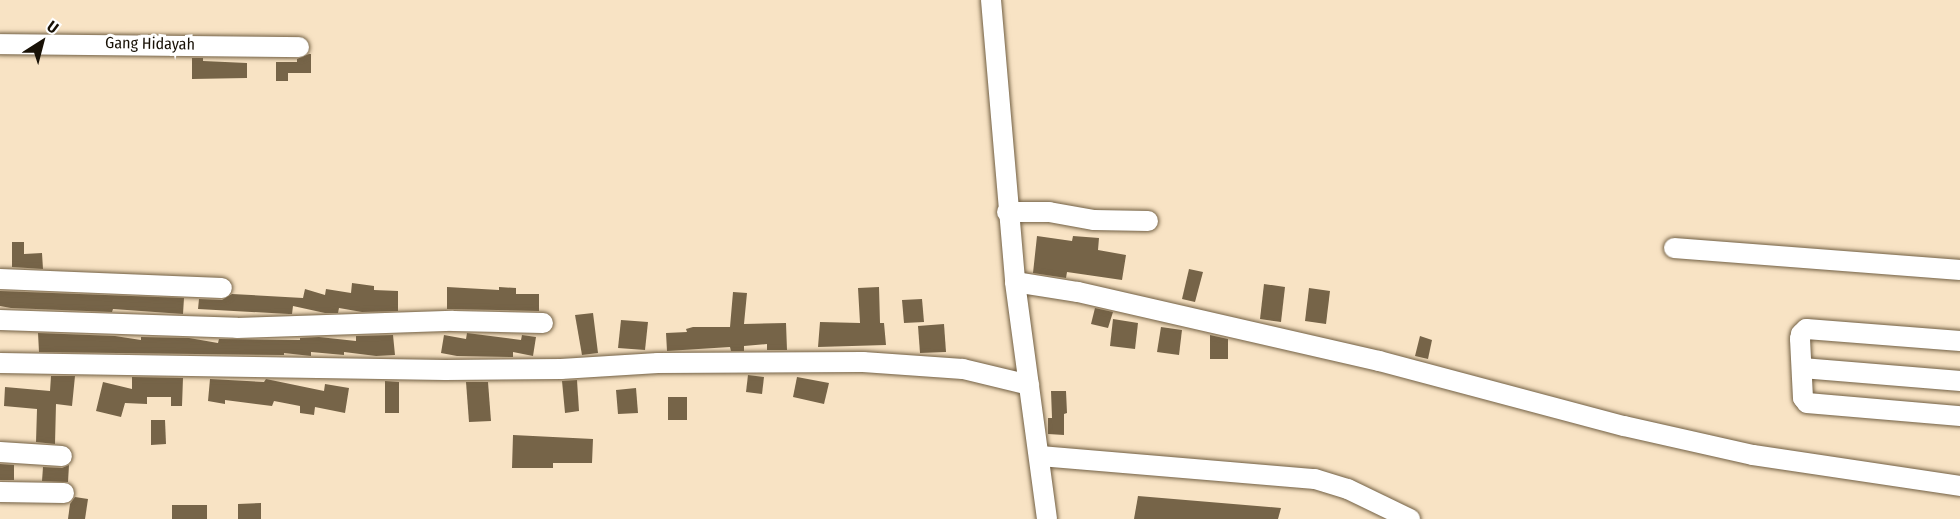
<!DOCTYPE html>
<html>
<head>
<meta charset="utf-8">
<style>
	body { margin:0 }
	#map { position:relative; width:1960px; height:519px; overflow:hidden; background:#f8e3c4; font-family:"Fira Sans Condensed",sans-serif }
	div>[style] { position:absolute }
	.building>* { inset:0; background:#766448 }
	.roads { filter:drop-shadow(0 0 2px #715f43) drop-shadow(0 0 2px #715f43) }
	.minor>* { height:20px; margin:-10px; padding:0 10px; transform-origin:10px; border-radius:10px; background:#fff }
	span { translate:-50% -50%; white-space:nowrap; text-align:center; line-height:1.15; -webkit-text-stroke:6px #fff; paint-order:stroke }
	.street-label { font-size:16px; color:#181106 }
	.north { position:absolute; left:12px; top:12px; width:60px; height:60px; -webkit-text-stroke:4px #fff; paint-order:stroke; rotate:36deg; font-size:16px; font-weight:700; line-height:24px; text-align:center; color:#181106 }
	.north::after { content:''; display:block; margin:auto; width:21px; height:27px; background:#181106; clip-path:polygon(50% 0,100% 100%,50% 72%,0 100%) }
</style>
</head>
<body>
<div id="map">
	<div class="building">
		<i style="clip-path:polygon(309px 54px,311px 54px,311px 73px,288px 73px,288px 81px,276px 81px,276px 62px,297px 62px,297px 59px)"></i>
		<i style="clip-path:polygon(192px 58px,203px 58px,203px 61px,247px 63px,247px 78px,192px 79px)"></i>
		<i style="clip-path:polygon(1037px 236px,1072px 241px,1073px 236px,1099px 238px,1098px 250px,1126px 255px,1122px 280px,1067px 272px,1066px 278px,1033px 273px)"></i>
		<i style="clip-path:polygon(12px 242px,24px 242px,24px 254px,42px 253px,43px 269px,12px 267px)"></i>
		<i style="clip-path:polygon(1189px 269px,1203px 272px,1195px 302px,1182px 299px)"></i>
		<i style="clip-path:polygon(352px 283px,374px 286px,374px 290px,398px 291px,398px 311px,362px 312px,339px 308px,338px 313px,325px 313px,293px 306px,292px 314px,289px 314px,198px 309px,199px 299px,222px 300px,232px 294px,303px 298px,305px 289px,325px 295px,326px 289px,351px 293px)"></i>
		<i style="clip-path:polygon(1264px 284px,1285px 287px,1281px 322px,1260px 319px)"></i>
		<i style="clip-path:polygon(447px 287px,499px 290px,499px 287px,516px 288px,516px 294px,539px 294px,539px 311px,447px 309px)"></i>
		<i style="clip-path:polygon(879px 287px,880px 323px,884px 323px,886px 345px,818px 347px,820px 322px,860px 323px,858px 288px)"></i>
		<i style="clip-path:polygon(1309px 288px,1330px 291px,1326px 324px,1305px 321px)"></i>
		<i style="clip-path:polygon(0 291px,184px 298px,183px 314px,113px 309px,112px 312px,11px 308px,0 306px)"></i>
		<i style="clip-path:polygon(733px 292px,747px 293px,744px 324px,786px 323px,787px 350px,767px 350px,767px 344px,744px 346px,744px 351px,731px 351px,730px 347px,667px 351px,666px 333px,687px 332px,686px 329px,693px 327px,730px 327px)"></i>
		<i style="clip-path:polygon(922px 299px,924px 322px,904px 323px,902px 300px)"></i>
		<i style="clip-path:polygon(1095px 308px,1113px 312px,1108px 328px,1091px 324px)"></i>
		<i style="clip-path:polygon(593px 313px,598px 353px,582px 355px,575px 315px)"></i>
		<i style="clip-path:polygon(1113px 319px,1138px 323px,1135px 349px,1110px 346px)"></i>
		<i style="clip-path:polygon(621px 320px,648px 322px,645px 350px,618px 348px)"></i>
		<i style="clip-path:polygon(944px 324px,946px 352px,920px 353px,918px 326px)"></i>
		<i style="clip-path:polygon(1161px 327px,1182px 330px,1179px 355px,1157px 352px)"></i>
		<i style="clip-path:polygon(38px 333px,115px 336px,141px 340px,141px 337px,189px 338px,218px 343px,219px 339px,300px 340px,300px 338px,319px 337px,356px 341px,356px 336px,393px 335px,395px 355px,376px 356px,344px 352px,344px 355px,311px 352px,311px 356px,284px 353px,284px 355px,39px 352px)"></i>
		<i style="clip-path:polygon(467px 333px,521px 340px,522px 335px,536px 337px,533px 356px,513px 352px,513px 357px,457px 356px,441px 353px,444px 335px,466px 339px)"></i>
		<i style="clip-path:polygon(1210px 335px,1228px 339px,1228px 359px,1210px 359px)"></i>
		<i style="clip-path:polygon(1420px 336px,1432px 340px,1428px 359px,1415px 356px)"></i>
		<i style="clip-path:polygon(748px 375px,764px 377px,762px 394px,746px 392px)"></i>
		<i style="clip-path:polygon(51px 376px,75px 376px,72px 406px,56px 404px,55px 444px,36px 442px,37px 409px,4px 406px,5px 387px,50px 391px)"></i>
		<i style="clip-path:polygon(132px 377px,183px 378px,182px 406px,171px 406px,171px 397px,147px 397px,147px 404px,125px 403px,121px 417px,96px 411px,103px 382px,132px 389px)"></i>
		<i style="clip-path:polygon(797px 377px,829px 383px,824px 404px,793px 397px)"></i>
		<i style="clip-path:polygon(210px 379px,264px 382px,266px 379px,324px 391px,325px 384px,349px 388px,345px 413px,315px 407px,314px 415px,300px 413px,300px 406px,274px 401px,272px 406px,225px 400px,225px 404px,208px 401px)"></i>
		<i style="clip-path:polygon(577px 380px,579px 411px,565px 413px,562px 381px)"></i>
		<i style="clip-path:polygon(385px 381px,399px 382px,399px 413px,385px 413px)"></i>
		<i style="clip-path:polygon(466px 382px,488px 382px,491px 421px,469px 422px)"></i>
		<i style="clip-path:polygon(636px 388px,638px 413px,618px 414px,616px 390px)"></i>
		<i style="clip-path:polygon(1051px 391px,1066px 391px,1067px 413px,1064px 414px,1064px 435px,1048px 434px,1048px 418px,1052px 418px)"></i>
		<i style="clip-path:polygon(668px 397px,687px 397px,687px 420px,668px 420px)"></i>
		<i style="clip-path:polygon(151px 420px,165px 420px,166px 444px,151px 445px)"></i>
		<i style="clip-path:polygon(513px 435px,593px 439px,592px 463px,553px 463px,553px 468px,512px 468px)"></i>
		<i style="clip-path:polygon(0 464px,14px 465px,14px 480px,0 480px)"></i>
		<i style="clip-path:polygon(69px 465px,68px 482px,42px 481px,43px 467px,62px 468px)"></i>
		<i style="clip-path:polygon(1138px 496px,1281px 508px,1278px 519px,1134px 519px)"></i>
		<i style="clip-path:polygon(75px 497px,88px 499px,85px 519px,68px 519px,70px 504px)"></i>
		<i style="clip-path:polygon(261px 503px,261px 519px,238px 519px,238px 504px)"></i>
		<i style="clip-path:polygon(172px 505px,207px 505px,207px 519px,172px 519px)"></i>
	</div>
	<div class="roads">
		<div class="minor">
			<i style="left:991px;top:0;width:283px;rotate:85.1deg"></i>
			<i style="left:0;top:44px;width:299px;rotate:0.6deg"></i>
			<i style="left:1007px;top:212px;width:42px"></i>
			<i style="left:1049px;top:212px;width:46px;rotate:10.1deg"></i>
			<i style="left:1094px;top:220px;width:54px;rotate:1.1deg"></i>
			<i style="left:1674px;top:248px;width:287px;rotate:4.4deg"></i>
			<i style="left:0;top:279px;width:222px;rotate:2.3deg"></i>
			<i style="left:0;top:320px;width:237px;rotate:1.9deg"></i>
			<i style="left:237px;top:328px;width:216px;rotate:-1.9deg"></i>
			<i style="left:453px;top:321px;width:90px;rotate:1.3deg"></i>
			<i style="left:1960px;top:341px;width:154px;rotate:-175.5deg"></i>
			<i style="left:1806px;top:329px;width:7px;rotate:135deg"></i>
			<i style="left:1801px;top:334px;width:5px;rotate:101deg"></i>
			<i style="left:1800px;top:339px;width:59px;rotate:87.1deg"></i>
			<i style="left:1803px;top:398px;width:6px;rotate:51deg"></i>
			<i style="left:1807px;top:403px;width:154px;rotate:4.9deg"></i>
			<i style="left:0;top:363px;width:445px;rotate:0.9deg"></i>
			<i style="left:445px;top:370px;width:116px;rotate:-0.5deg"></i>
			<i style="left:561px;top:369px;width:97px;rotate:-3.5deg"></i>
			<i style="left:658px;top:363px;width:205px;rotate:-0.3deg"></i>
			<i style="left:863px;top:362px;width:100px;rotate:4deg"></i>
			<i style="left:963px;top:369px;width:68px;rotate:13.6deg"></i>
			<i style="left:1802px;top:368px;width:159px;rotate:4.7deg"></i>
			<i style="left:0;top:452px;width:62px;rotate:3.7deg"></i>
			<i style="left:1040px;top:456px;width:276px;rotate:4.8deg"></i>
			<i style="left:1315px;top:479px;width:34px;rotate:17deg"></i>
			<i style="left:1348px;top:489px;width:69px;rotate:25.8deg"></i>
			<i style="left:0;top:492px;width:64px;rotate:0.9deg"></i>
			<i style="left:1047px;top:519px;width:239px;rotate:-97.7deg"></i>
			<i style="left:1015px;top:282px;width:64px;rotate:9deg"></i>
			<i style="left:1078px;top:292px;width:309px;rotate:12.9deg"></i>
			<i style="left:1379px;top:361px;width:253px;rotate:14.9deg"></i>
			<i style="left:1624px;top:426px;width:132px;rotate:12.7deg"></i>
			<i style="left:1753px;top:455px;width:209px;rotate:8.5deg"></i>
		</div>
	</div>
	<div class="street-label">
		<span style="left:150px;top:44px;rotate:1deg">Gang Hidayah</span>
	</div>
	<div class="north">U</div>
</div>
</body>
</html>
